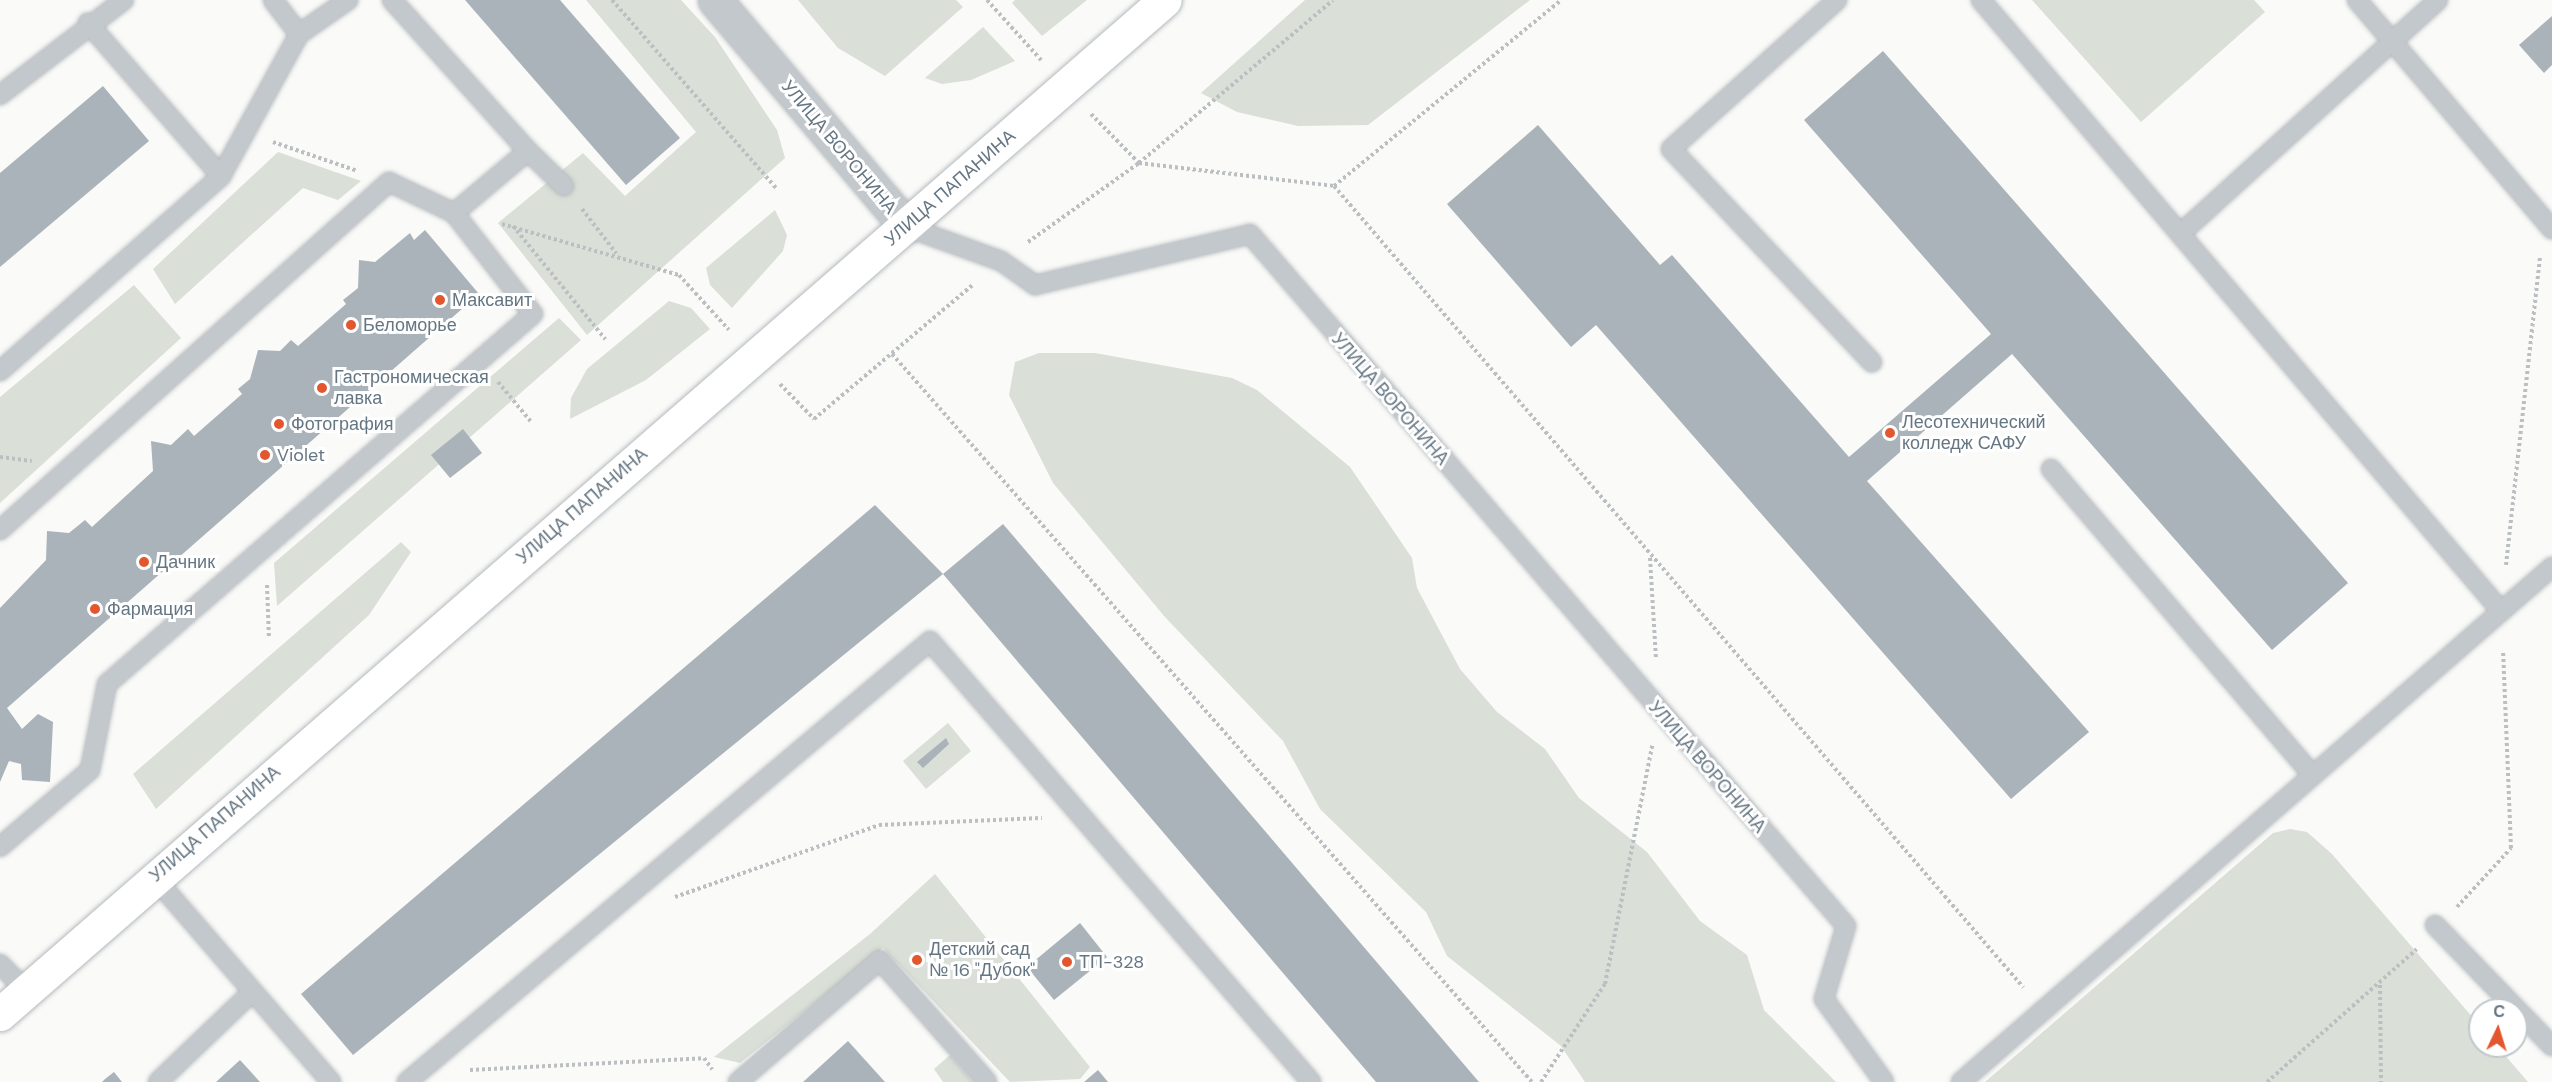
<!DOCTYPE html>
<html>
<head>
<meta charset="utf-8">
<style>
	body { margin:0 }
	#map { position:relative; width:2552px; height:1082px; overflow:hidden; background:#fafaf8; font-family:"DM Sans",sans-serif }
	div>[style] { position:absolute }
	.green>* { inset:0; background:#dadfd7 }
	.building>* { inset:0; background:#aab3b9 }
	.path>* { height:4px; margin-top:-2px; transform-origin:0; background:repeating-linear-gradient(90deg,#bbbfc2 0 3px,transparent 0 6px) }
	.roads { filter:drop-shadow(0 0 2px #b5babe) drop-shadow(0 0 2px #b5babe) }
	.lane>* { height:18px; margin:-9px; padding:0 9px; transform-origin:9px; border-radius:9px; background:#c3c8cc }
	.street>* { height:33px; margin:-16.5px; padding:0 16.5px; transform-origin:16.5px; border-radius:16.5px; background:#c3c8cc }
	.primary>* { height:33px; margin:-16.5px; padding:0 16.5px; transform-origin:16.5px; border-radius:16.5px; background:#fff }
	.dots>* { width:16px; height:16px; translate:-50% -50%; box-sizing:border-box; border:3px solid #fff; border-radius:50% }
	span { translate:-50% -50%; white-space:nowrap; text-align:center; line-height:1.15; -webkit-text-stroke:6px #fff; paint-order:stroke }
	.street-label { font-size:18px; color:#657683 }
	.poi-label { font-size:18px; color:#657683 }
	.left { translate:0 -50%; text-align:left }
	.north { position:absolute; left:2468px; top:998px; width:60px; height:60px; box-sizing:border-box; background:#fff; border:2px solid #c1c8cd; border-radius:50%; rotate:4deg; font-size:16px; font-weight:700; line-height:24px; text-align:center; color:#657683 }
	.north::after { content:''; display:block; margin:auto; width:21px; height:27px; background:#e4572e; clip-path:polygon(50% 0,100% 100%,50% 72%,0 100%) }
</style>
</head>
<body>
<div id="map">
	<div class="green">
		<i style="clip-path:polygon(586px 0,681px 0,715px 37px,777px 130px,785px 158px,587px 335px,498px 223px,583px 153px,625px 196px,696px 132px)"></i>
		<i style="clip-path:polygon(798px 0,956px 0,963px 7px,885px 76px,838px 48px)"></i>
		<i style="clip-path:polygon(1015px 0,1087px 0,1042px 36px,1012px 3px)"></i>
		<i style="clip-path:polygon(1305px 0,1530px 0,1368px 125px,1298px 126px,1237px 112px,1201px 93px)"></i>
		<i style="clip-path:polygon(2032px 0,2254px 0,2265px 12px,2141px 122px)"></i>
		<i style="clip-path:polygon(983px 27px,1015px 61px,971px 80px,942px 84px,925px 78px)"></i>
		<i style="clip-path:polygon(278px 152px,361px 181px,338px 200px,303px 188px,175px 304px,153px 269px)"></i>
		<i style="clip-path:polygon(775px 210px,787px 235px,783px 251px,732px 308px,710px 285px,706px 268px)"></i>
		<i style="clip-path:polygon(134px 285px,181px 338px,0 503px,0 397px)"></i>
		<i style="clip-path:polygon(669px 301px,691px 308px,710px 329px,646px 380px,570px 419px,571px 398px,587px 369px)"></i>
		<i style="clip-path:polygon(559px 318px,581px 340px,277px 606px,274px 563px)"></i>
		<i style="clip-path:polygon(1039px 353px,1095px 353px,1232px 378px,1257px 390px,1350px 467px,1412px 558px,1417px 588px,1460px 669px,1497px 712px,1545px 749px,1579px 798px,1647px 852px,1700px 921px,1747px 955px,1764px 1010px,1836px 1082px,1585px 1082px,1561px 1046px,1447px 956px,1426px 912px,1320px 809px,1283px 741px,1165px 617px,1053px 483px,1009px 395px,1015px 362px)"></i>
		<i style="clip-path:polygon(401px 542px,411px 552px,369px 615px,156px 809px,133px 774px)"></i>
		<i style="clip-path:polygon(948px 723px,971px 751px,926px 789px,903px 761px)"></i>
		<i style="clip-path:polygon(2290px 829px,2307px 832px,2332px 854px,2480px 1026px,2480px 1046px,2497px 1046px,2528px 1082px,1985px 1082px,2273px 833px)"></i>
		<i style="clip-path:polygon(935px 874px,1090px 1067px,1080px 1079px,1010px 1082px,883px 948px,740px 1063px,714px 1057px,870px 934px)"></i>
		<i style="clip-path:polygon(950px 1055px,973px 1082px,943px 1082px,934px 1069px)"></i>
	</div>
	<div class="building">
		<i style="clip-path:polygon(465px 0,560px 0,680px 138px,626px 185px)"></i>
		<i style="clip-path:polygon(2552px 16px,2552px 65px,2544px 73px,2519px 45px)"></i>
		<i style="clip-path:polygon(1883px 51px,2348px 583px,2272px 650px,2012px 354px,1867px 481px,2089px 732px,2011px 799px,1596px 325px,1571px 347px,1447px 204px,1538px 125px,1660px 265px,1672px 255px,1849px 457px,1991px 334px,1804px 120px)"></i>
		<i style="clip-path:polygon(103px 86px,149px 141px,0 267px,0 173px)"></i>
		<i style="clip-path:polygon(425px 230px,479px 294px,7px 708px,22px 729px,38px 714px,53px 722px,50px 782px,22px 780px,21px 764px,9px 761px,0 782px,0 608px,46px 560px,47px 531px,69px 533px,85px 520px,92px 527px,153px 471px,151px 441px,171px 445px,188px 429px,194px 436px,242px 394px,238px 389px,250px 379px,258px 350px,280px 351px,291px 340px,298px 346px,346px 304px,343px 300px,358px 288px,359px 260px,375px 262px,410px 233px,414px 240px)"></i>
		<i style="clip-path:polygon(463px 429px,482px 453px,450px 478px,431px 455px)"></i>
		<i style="clip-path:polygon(875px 505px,943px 574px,353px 1055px,301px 994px)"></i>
		<i style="clip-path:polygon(1003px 524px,1479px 1082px,1376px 1082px,943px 574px)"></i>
		<i style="clip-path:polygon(946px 738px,949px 744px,923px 768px,917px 762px)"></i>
		<i style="clip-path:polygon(1080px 923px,1107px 957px,1054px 1000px,1027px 967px)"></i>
		<i style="clip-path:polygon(848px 1041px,885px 1082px,803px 1082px)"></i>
		<i style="clip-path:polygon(240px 1060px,260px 1082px,216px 1082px)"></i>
		<i style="clip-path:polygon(1098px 1070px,1108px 1082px,1084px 1082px)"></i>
		<i style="clip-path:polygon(114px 1072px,122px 1082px,102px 1082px,105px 1079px)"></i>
	</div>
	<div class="path">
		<i style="left:612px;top:0;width:251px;rotate:48.9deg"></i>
		<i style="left:987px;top:0;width:81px;rotate:48deg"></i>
		<i style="left:1091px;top:114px;width:69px;rotate:45.6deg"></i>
		<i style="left:1139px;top:163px;width:196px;rotate:6.7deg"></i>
		<i style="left:1334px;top:186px;width:1057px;rotate:49.3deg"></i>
		<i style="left:273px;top:142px;width:89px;rotate:19deg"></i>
		<i style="left:1334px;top:186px;width:293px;rotate:-39.3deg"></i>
		<i style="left:582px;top:209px;width:56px;rotate:52.3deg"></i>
		<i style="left:502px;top:224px;width:184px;rotate:16.1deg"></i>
		<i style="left:679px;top:275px;width:74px;rotate:47.7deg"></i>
		<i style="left:513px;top:226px;width:146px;rotate:50.8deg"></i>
		<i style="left:1028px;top:242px;width:136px;rotate:-35.4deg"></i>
		<i style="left:1139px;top:163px;width:253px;rotate:-40deg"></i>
		<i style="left:892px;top:354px;width:969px;rotate:48.68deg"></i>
		<i style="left:498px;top:382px;width:53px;rotate:50.3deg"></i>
		<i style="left:780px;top:384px;width:49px;rotate:45.8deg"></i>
		<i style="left:814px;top:419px;width:209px;rotate:-40.2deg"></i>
		<i style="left:0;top:457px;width:32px;rotate:7deg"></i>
		<i style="left:1650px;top:558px;width:101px;rotate:86.6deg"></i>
		<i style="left:2506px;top:565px;width:310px;rotate:-83.7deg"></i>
		<i style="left:267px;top:585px;width:54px;rotate:87.9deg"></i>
		<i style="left:675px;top:897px;width:216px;rotate:-19.4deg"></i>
		<i style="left:879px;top:825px;width:163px;rotate:-2.5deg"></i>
		<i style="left:2457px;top:907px;width:80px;rotate:-47.5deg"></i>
		<i style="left:2511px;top:848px;width:197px;rotate:-92.3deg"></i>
		<i style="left:2380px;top:985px;width:97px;rotate:89.4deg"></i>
		<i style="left:470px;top:1070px;width:234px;rotate:-2.9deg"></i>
		<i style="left:704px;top:1058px;width:14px;rotate:54deg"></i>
		<i style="left:1541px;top:1082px;width:117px;rotate:-56.9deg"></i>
		<i style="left:1605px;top:984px;width:243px;rotate:-78.8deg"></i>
		<i style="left:2267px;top:1082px;width:200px;rotate:-41.6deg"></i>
	</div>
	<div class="roads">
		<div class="lane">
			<i style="left:273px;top:0;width:43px;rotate:52.6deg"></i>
			<i style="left:299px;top:34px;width:60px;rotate:-34.8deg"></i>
			<i style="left:392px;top:0;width:203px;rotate:48deg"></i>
			<i style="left:528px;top:151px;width:97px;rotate:140deg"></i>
			<i style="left:1837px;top:0;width:223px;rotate:138.1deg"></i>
			<i style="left:1671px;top:149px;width:293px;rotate:46.7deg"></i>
			<i style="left:1981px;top:0;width:802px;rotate:49.6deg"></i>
			<i style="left:2357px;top:0;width:301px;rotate:49.6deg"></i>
			<i style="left:0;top:95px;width:156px;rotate:-37.5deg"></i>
			<i style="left:528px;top:151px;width:50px;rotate:44.2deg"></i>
			<i style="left:221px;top:176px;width:162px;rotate:-61.2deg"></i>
			<i style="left:907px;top:227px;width:100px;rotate:19.9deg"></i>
			<i style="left:1001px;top:261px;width:42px;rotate:35.2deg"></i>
			<i style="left:1035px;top:285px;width:221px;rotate:-13.3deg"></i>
			<i style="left:1250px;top:234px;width:913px;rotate:49.26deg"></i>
			<i style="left:1846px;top:926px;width:76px;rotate:106.8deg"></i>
			<i style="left:1824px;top:999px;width:102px;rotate:54.1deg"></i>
			<i style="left:2180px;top:234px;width:348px;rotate:-42.2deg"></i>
			<i style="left:0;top:371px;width:295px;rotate:-41.4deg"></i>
			<i style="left:221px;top:176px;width:203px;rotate:-131deg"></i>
			<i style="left:2051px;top:469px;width:402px;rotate:49.5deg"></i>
			<i style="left:0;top:530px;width:522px;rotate:-41.82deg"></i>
			<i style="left:389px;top:182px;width:72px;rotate:25.5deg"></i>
			<i style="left:454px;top:213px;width:128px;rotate:52deg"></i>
			<i style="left:533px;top:314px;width:564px;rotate:139.02deg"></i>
			<i style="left:107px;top:684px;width:88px;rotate:101.2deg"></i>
			<i style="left:90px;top:770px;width:118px;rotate:139.5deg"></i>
			<i style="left:154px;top:877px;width:271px;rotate:49.2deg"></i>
			<i style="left:2435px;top:925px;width:168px;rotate:46deg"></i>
			<i style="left:0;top:964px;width:37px;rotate:46deg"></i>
			<i style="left:158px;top:1082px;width:127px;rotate:-43.7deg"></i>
			<i style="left:407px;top:1082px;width:684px;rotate:-40.14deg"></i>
			<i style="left:930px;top:641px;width:583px;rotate:49.17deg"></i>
			<i style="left:738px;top:1082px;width:187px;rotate:-40.7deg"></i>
			<i style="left:880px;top:960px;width:162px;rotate:48.7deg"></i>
			<i style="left:1961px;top:1082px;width:784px;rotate:-41.07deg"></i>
		</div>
		<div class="street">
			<i style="left:715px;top:0;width:297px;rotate:49.8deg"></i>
		</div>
		<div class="primary">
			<i style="left:0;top:1014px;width:1544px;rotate:-41.04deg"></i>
		</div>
	</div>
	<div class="dots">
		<i style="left:440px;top:300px;background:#e4572e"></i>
		<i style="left:351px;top:325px;background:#e4572e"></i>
		<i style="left:322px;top:388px;background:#e4572e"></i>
		<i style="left:279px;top:424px;background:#e4572e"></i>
		<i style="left:1890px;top:433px;background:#e4572e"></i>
		<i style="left:265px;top:455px;background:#e4572e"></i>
		<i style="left:144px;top:562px;background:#e4572e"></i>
		<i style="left:95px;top:609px;background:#e4572e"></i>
		<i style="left:917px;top:960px;background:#e4572e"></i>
		<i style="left:1067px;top:962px;background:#e4572e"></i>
	</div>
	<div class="street-label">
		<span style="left:839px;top:147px;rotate:50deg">УЛИЦА ВОРОНИНА</span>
		<span style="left:950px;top:188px;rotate:-41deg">УЛИЦА ПАПАНИНА</span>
		<span style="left:1390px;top:399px;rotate:49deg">УЛИЦА ВОРОНИНА</span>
		<span style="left:582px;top:506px;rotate:-41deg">УЛИЦА ПАПАНИНА</span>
		<span style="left:1707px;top:767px;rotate:49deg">УЛИЦА ВОРОНИНА</span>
		<span style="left:215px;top:824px;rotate:-41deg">УЛИЦА ПАПАНИНА</span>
	</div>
	<div class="poi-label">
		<span class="left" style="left:452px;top:300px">Максавит</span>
		<span class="left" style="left:363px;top:325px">Беломорье</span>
		<span class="left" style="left:334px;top:388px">Гастрономическая<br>лавка</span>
		<span class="left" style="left:1902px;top:433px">Лесотехнический<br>колледж САФУ</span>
		<span class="left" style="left:291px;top:424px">Фотография</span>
		<span class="left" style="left:277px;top:455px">Violet</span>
		<span class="left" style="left:156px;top:562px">Дачник</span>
		<span class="left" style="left:107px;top:609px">Фармация</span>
		<span class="left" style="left:929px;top:960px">Детский сад<br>№ 16 "Дубок"</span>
		<span class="left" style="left:1079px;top:962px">ТП-328</span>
	</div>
	<div class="north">С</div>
</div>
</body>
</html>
